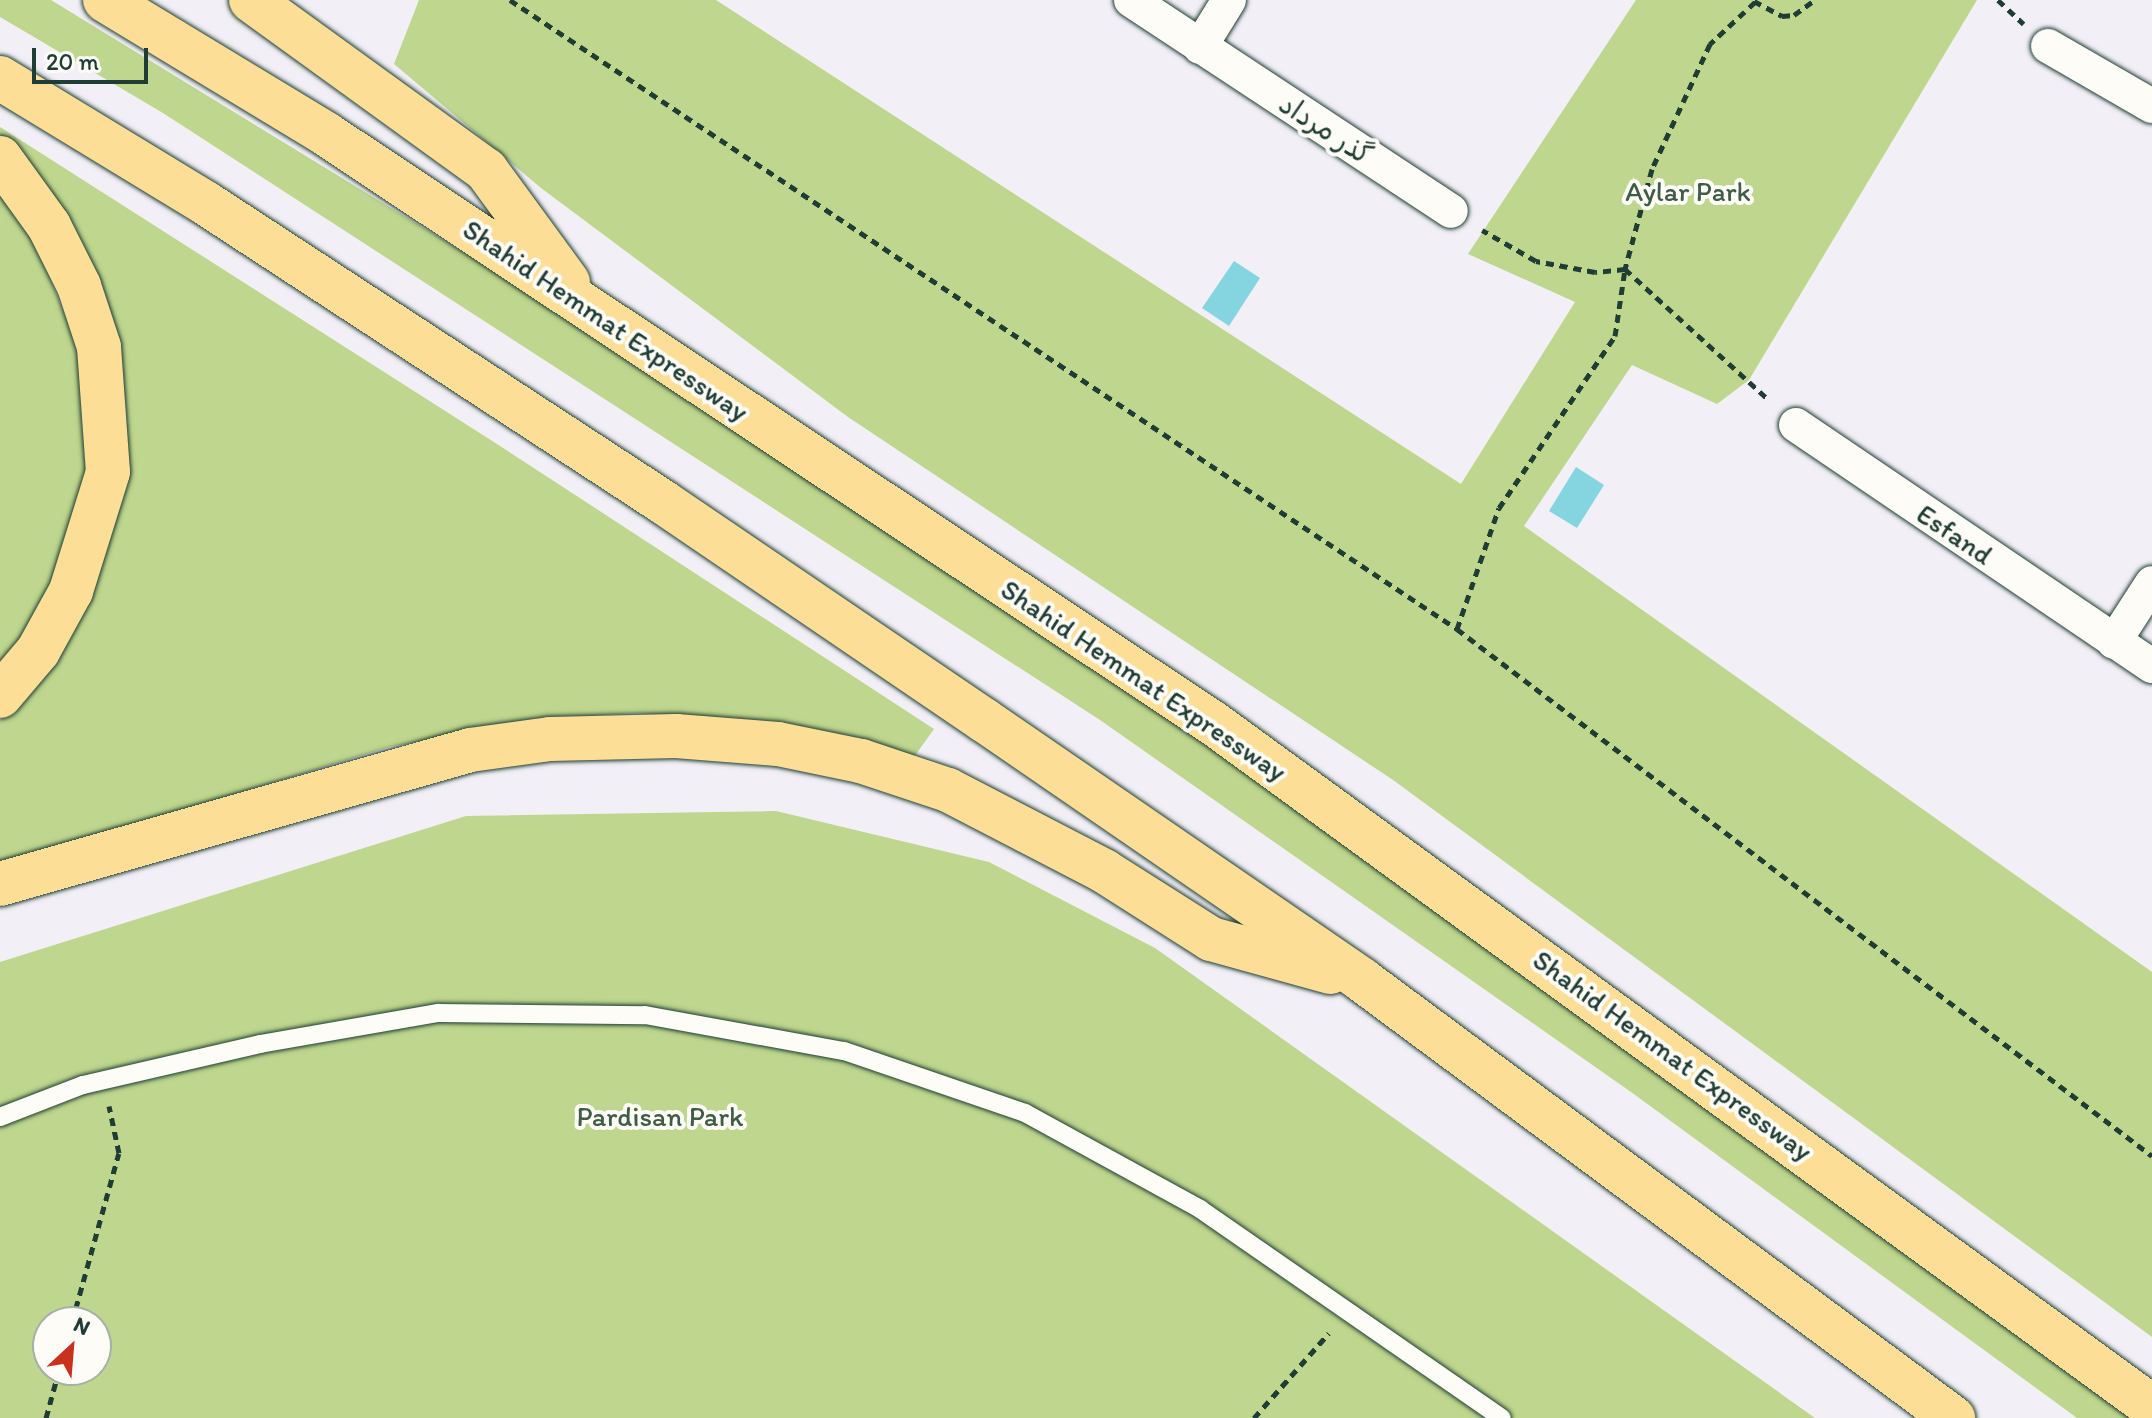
<!DOCTYPE html>
<html>
<head>
<meta charset="utf-8">
<style>
	body { margin:0 }
	#map { position:relative; width:2152px; height:1418px; overflow:hidden; background:#f2f0f6; font-family:Itim,"Playpen Sans Arabic",sans-serif }
	div>[style] { position:absolute }
	.green>* { inset:0; background:#bed68d }
	.water>* { inset:0; background:#85d5e1 }
	.path>* { height:5px; margin-top:-2.5px; transform-origin:0; background:repeating-linear-gradient(90deg,#1f3d34 0 8px,transparent 0 14px) }
	.roads { filter:drop-shadow(0 0 2px #1f3d34) drop-shadow(0 0 2px #1f3d34) }
	.service>* { height:18px; margin:-9px; padding:0 9px; transform-origin:9px; border-radius:9px; background:#fdfcf7 }
	.minor>* { height:34px; margin:-17px; padding:0 17px; transform-origin:17px; border-radius:17px; background:#fdfcf7 }
	.trunk>* { height:44px; margin:-22px; padding:0 22px; transform-origin:22px; border-radius:22px; background:#fcde96 }
	span { translate:-50% -50%; white-space:nowrap; text-align:center; line-height:1.15; -webkit-text-stroke:8px #fdfcf7; paint-order:stroke }
	.street-label { font-size:28px; color:#1f3d34 }
	.park-label { font-size:28px; color:#3f5c46 }
	.north { position:absolute; left:32px; top:1306px; width:80px; height:80px; box-sizing:border-box; background:#fdfcf7; border:2px solid #a4b0a9; border-radius:50%; rotate:26deg; font-size:22px; font-weight:700; line-height:32px; text-align:center; color:#1f3d34 }
	.north::after { content:''; display:block; margin:auto; width:28px; height:36px; background:#c8321e; clip-path:polygon(50% 0,100% 100%,50% 72%,0 100%) }
	.scale { position:absolute; left:32px; top:48px; width:116px; height:36px; box-sizing:border-box; border:4px solid #1f3d34; border-top:0; padding-left:10px; font-size:24px; line-height:28px; white-space:nowrap; color:#1f3d34; -webkit-text-stroke:6px #fdfcf7; paint-order:stroke }
</style>
</head>
<body>
<div id="map">
	<div class="green">
		<i style="clip-path:polygon(0 0,51px 0,682px 386px,1352px 841px,2141px 1418px,2077px 1418px,1631px 1092px,1100px 720px,163px 113px,0 17px)"></i>
		<i style="clip-path:polygon(419px 0,716px 0,1461px 484px,1575px 302px,1468px 254px,1636px 0,1977px 0,1749px 380px,1717px 404px,1632px 365px,1524px 526px,2152px 972px,2152px 1337px,1393px 780px,848px 417px,541px 188px,394px 64px)"></i>
		<i style="clip-path:polygon(0 127px,497px 444px,934px 729px,914px 757px,758px 720px,636px 713px,533px 719px,389px 747px,0 866px,0 721px,40px 676px,123px 478px,37px 182px,0 134px)"></i>
		<i style="clip-path:polygon(0 186px,31px 230px,81px 355px,87px 468px,79px 510px,40px 610px,0 671px)"></i>
		<i style="clip-path:polygon(evenodd,776px 811px,989px 862px,1155px 948px,1815px 1418px,0 1418px,0 962px,466px 816px,776px 811px,48px 1322px,96px 1322px,96px 1370px,48px 1370px,48px 1322px)"></i>
	</div>
	<div class="water">
		<i style="clip-path:polygon(1234px 261px,1260px 278px,1229px 326px,1202px 308px)"></i>
		<i style="clip-path:polygon(1576px 467px,1604px 485px,1577px 528px,1549px 511px)"></i>
	</div>
	<div class="path">
		<i style="left:510px;top:0;width:1137px;rotate:33.59deg"></i>
		<i style="left:1457px;top:629px;width:872px;rotate:37.17deg"></i>
		<i style="left:1998px;top:0;width:35px;rotate:43deg"></i>
		<i style="left:1754px;top:1px;width:32px;rotate:28deg"></i>
		<i style="left:1782px;top:16px;width:12px;rotate:-5deg"></i>
		<i style="left:1794px;top:15px;width:26px;rotate:-36deg"></i>
		<i style="left:1755px;top:2px;width:62px;rotate:137deg"></i>
		<i style="left:1710px;top:44px;width:138px;rotate:114.9deg"></i>
		<i style="left:1652px;top:169px;width:104px;rotate:105.1deg"></i>
		<i style="left:1625px;top:269px;width:195px;rotate:42.3deg"></i>
		<i style="left:1457px;top:629px;width:128px;rotate:-70.9deg"></i>
		<i style="left:1499px;top:508px;width:207px;rotate:-56deg"></i>
		<i style="left:1615px;top:336px;width:68px;rotate:-81.5deg"></i>
		<i style="left:1625px;top:269px;width:30px;rotate:174deg"></i>
		<i style="left:1595px;top:272px;width:60px;rotate:-169.4deg"></i>
		<i style="left:1536px;top:261px;width:62px;rotate:-150.1deg"></i>
		<i style="left:72px;top:1322px;width:175px;rotate:-74.5deg"></i>
		<i style="left:119px;top:1153px;width:48px;rotate:-102deg"></i>
		<i style="left:46px;top:1418px;width:50px;rotate:-74.8deg"></i>
		<i style="left:1254px;top:1418px;width:113px;rotate:-48.6deg"></i>
	</div>
	<div class="roads">
		<div class="service">
			<i style="left:0;top:1117px;width:89px;rotate:-21.1deg"></i>
			<i style="left:83px;top:1085px;width:182px;rotate:-13deg"></i>
			<i style="left:260px;top:1044px;width:181px;rotate:-9.9deg"></i>
			<i style="left:438px;top:1013px;width:207px;rotate:0.6deg"></i>
			<i style="left:645px;top:1015px;width:202px;rotate:10.3deg"></i>
			<i style="left:844px;top:1051px;width:191px;rotate:18.9deg"></i>
			<i style="left:1025px;top:1113px;width:200px;rotate:28.7deg"></i>
			<i style="left:1200px;top:1209px;width:367px;rotate:34.7deg"></i>
		</div>
		<div class="minor">
			<i style="left:1131px;top:0;width:383px;rotate:33.4deg"></i>
			<i style="left:2048px;top:46px;width:120px;rotate:30deg"></i>
			<i style="left:1200px;top:47px;width:55px;rotate:-58.3deg"></i>
			<i style="left:1796px;top:425px;width:430px;rotate:34.1deg"></i>
			<i style="left:2114px;top:642px;width:70px;rotate:-57.2deg"></i>
		</div>
		<div class="trunk">
			<i style="left:105px;top:0;width:258px;rotate:31.2deg"></i>
			<i style="left:326px;top:134px;width:1065px;rotate:33.59deg"></i>
			<i style="left:1213px;top:723px;width:1162px;rotate:36.07deg"></i>
			<i style="left:251px;top:0;width:290px;rotate:35.9deg"></i>
			<i style="left:486px;top:170px;width:139px;rotate:53.8deg"></i>
			<i style="left:0;top:78px;width:242px;rotate:31.3deg"></i>
			<i style="left:207px;top:204px;width:545px;rotate:33.16deg"></i>
			<i style="left:663px;top:502px;width:388px;rotate:34.2deg"></i>
			<i style="left:984px;top:720px;width:459px;rotate:34.5deg"></i>
			<i style="left:1362px;top:980px;width:736px;rotate:36.54deg"></i>
			<i style="left:0;top:158px;width:84px;rotate:54.2deg"></i>
			<i style="left:49px;top:226px;width:67px;rotate:63.4deg"></i>
			<i style="left:79px;top:286px;width:64px;rotate:71.8deg"></i>
			<i style="left:99px;top:347px;width:125px;rotate:85.9deg"></i>
			<i style="left:108px;top:472px;width:125px;rotate:107.3deg"></i>
			<i style="left:71px;top:591px;width:68px;rotate:118.8deg"></i>
			<i style="left:38px;top:651px;width:59px;rotate:130.2deg"></i>
			<i style="left:0;top:884px;width:489px;rotate:-15.9deg"></i>
			<i style="left:470px;top:750px;width:81px;rotate:-7.8deg"></i>
			<i style="left:550px;top:739px;width:126px;rotate:-1.4deg"></i>
			<i style="left:676px;top:736px;width:102px;rotate:4.5deg"></i>
			<i style="left:778px;top:744px;width:85px;rotate:11.6deg"></i>
			<i style="left:861px;top:761px;width:92px;rotate:18.4deg"></i>
			<i style="left:948px;top:790px;width:176px;rotate:27.4deg"></i>
			<i style="left:1104px;top:871px;width:127px;rotate:32.4deg"></i>
			<i style="left:1211px;top:939px;width:124px;rotate:15.4deg"></i>
		</div>
	</div>
	<div class="street-label">
		<span style="left:1326px;top:129px;rotate:33deg">گذر مرداد</span>
		<span style="left:606px;top:320px;rotate:34deg">Shahid Hemmat Expressway</span>
		<span style="left:1955px;top:534px;rotate:34deg">Esfand</span>
		<span style="left:1144px;top:680px;rotate:34deg">Shahid Hemmat Expressway</span>
		<span style="left:1673px;top:1055px;rotate:36deg">Shahid Hemmat Expressway</span>
	</div>
	<div class="park-label">
		<span style="left:1688px;top:191px">Aylar Park</span>
		<span style="left:660px;top:1116px">Pardisan Park</span>
	</div>
	<div class="north">N</div>
	<div class="scale">20 m</div>
</div>
</body>
</html>
